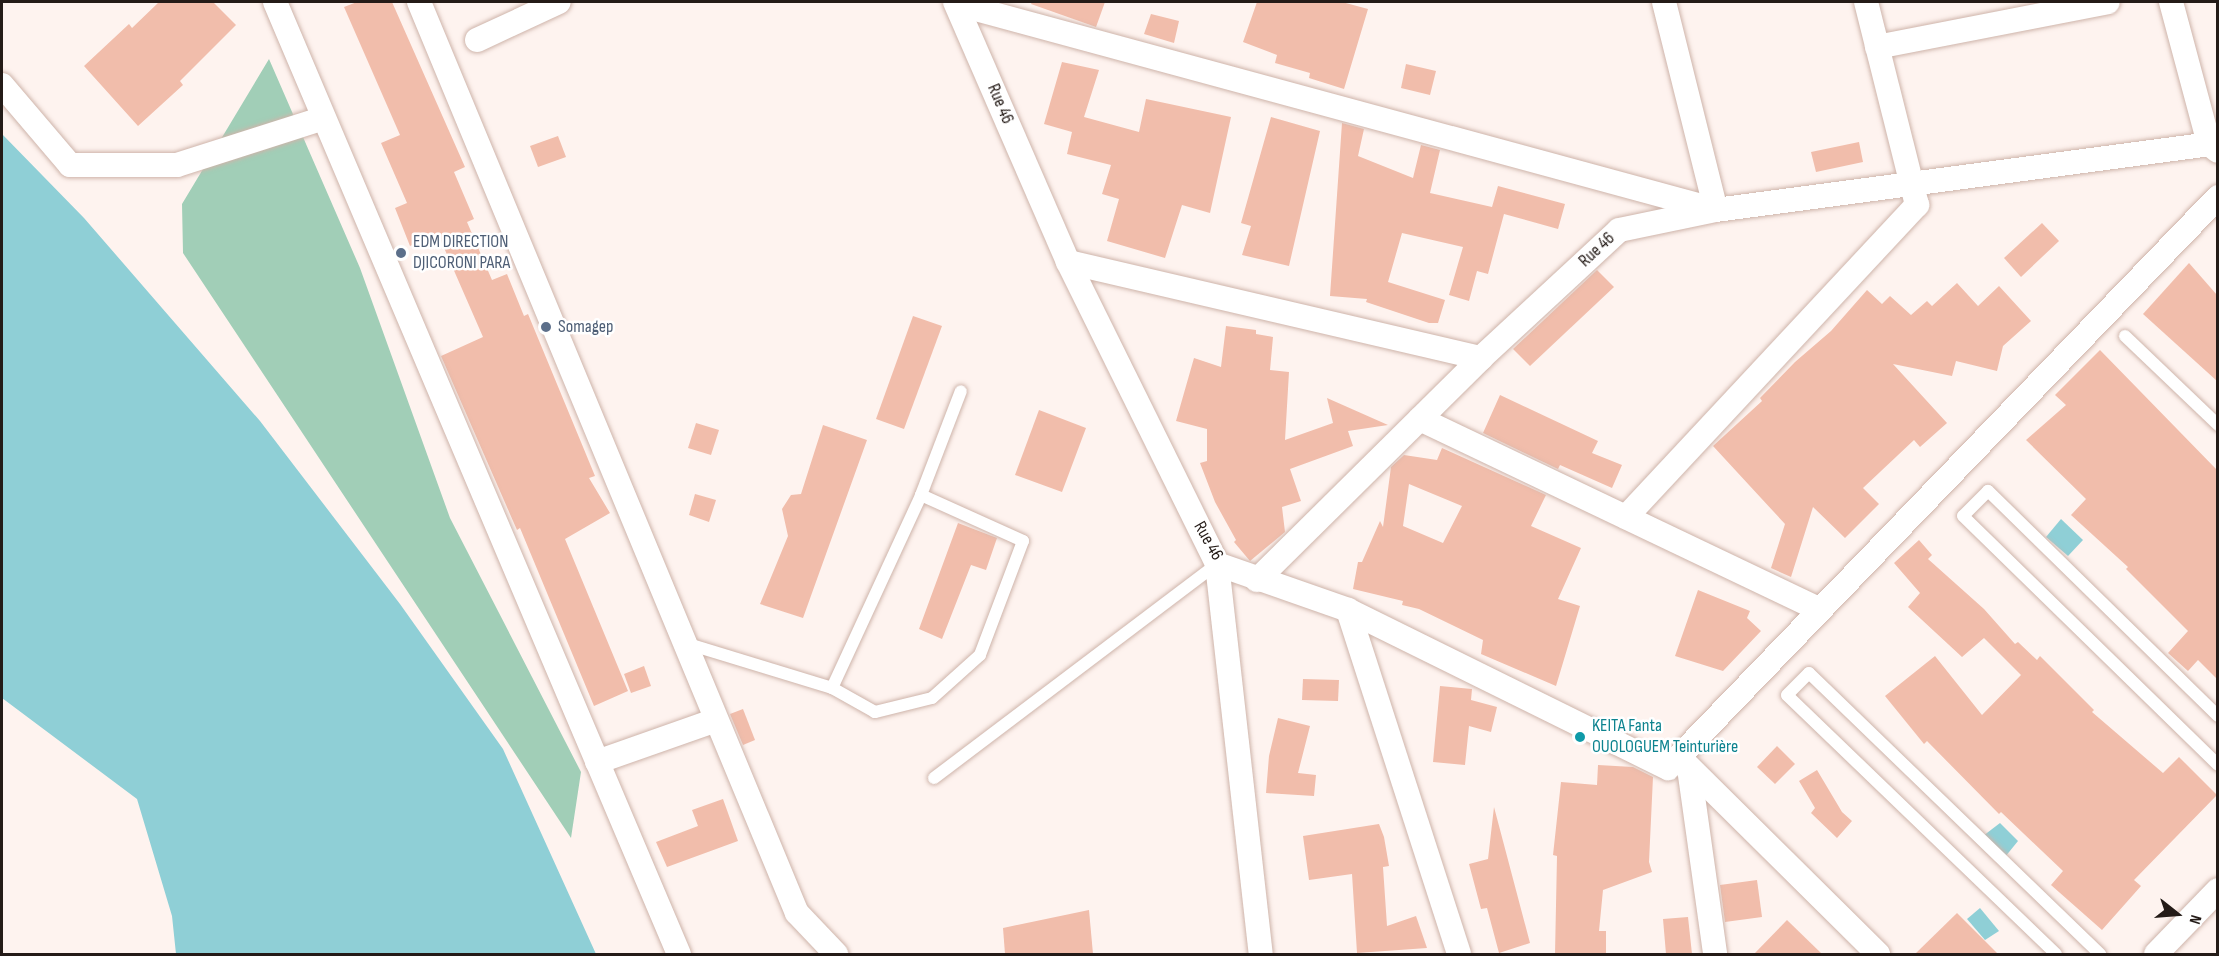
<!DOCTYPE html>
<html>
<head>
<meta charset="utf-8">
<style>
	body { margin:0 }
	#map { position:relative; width:2219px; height:956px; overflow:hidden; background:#fef3ef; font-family:"Sofia Sans Condensed",sans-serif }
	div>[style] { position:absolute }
	.green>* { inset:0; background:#a1ceb7 }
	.water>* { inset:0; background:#8fcfd6 }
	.building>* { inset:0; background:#f1bdab }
	.roads { filter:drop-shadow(0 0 2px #ceb4aa) drop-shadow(0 0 2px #ceb4aa) }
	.service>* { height:12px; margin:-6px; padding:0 6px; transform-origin:6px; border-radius:6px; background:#fff }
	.minor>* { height:24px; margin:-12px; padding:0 12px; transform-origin:12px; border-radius:12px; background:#fff }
	.dots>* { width:16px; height:16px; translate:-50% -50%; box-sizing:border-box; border:3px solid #fff; border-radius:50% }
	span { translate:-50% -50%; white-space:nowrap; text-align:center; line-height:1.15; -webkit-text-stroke:5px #fff; paint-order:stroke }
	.street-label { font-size:18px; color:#241b17 }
	.service-label { font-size:18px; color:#4e5e75 }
	.left { translate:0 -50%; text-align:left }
	.culture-label { font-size:18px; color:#0d838f }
	.frame { position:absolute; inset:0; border:3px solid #241b17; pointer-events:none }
	.north { position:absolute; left:2147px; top:884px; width:60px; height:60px; -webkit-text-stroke:4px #fff; paint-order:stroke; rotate:107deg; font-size:16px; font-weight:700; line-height:24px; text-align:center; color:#241b17 }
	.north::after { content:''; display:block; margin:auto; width:21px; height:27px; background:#241b17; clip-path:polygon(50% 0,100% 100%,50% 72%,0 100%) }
</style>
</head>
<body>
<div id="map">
	<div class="green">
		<i style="clip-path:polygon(269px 59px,360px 268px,450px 518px,581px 772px,571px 838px,183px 253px,182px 204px)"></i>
	</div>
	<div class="water">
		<i style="clip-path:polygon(2px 134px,84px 218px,260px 421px,400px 604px,503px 749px,596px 954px,176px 954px,172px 916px,137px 799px,2px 698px)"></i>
		<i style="clip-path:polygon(2061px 519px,2083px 540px,2068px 556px,2046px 537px)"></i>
		<i style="clip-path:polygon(2000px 823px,2018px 841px,2005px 857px,1983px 836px)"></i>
		<i style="clip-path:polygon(1980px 908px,1999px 931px,1985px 940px,1967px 919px)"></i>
	</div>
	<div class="building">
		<i style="clip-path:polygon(159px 2px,213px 2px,236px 25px,180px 81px,183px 85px,138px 126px,84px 66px,129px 24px,132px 28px)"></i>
		<i style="clip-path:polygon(357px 2px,392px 2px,465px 167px,454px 172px,474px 219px,467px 222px,492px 280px,507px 274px,524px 316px,528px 314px,595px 476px,589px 478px,610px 513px,565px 539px,628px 691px,594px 706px,520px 528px,517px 530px,441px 356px,483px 337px,438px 234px,410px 246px,395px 208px,407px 203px,381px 143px,400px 135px,344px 7px)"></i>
		<i style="clip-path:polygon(1032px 2px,1105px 2px,1096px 27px,1031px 4px)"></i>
		<i style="clip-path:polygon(1257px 2px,1342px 2px,1368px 9px,1344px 89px,1309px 78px,1310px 73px,1275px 63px,1277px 55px,1243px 42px)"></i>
		<i style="clip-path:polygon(1151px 14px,1179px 21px,1174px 43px,1144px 34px)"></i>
		<i style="clip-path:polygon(1062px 62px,1099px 70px,1084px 117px,1139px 132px,1146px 99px,1231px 117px,1210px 213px,1182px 205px,1165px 258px,1107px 241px,1119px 199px,1102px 194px,1111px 165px,1067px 154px,1072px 132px,1044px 124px)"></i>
		<i style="clip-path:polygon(1406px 64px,1436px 71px,1430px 95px,1401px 88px)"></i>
		<i style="clip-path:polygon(1271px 117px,1320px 131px,1289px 266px,1242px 255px,1251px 226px,1241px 223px)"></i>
		<i style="clip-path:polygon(1342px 123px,1364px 129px,1358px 156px,1413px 178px,1421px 145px,1440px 150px,1430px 193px,1492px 207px,1498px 186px,1565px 204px,1558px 229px,1504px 214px,1488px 274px,1477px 271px,1469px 301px,1449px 295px,1463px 247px,1402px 233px,1388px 282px,1445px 300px,1438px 323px,1429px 323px,1366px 302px,1367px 299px,1330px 296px)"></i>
		<i style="clip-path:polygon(558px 136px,566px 157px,538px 167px,530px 146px)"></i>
		<i style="clip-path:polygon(1859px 142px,1863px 162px,1816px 172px,1811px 152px)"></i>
		<i style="clip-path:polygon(2042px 223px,2059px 241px,2021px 277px,2004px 258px)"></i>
		<i style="clip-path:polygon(2189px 263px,2217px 295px,2217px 381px,2143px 314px)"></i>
		<i style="clip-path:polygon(1597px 270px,1614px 287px,1530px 366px,1513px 349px)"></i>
		<i style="clip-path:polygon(1957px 283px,1978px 306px,1999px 286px,2031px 321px,2003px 346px,1997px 371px,1956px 361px,1952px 376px,1893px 364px,1947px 423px,1920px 447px,1914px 440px,1863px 488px,1879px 504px,1845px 538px,1813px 507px,1791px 577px,1771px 568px,1785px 524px,1713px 446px,1762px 401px,1760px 398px,1795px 362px,1831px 331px,1867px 290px,1882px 304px,1890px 296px,1911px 315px,1927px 301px,1932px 306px)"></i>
		<i style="clip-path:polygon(913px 316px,942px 326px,904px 429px,876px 419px)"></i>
		<i style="clip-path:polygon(1226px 326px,1256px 330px,1256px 334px,1273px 337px,1270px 370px,1289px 372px,1285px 440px,1333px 423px,1327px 398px,1388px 425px,1348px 431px,1353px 446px,1290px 469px,1301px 501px,1282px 507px,1285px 532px,1250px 561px,1234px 542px,1236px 540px,1215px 502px,1200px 463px,1207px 461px,1207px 429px,1176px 421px,1194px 358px,1221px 367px)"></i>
		<i style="clip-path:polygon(2100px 350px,2217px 470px,2217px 679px,2198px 660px,2188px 671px,2168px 653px,2188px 631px,2126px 569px,2128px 567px,2071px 515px,2086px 499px,2026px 440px,2066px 405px,2055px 395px)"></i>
		<i style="clip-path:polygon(1500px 395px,1598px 441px,1592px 453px,1622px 465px,1612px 488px,1560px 465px,1558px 469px,1483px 433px)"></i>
		<i style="clip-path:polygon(1039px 410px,1086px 428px,1062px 492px,1015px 475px)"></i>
		<i style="clip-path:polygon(696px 423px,719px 430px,711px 455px,688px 448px)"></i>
		<i style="clip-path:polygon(823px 425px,867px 440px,803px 618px,760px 604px,788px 536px,782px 509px,791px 495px,801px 494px)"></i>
		<i style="clip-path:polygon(evenodd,1442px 448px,1546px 495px,1531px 526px,1581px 548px,1558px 599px,1580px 606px,1556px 686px,1481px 654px,1483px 640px,1419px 609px,1402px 605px,1403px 601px,1353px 589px,1358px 562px,1362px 562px,1380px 521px,1383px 527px,1391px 467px,1404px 455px,1437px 460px,1442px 448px,1409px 484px,1462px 506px,1443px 543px,1403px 526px,1409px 484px)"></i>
		<i style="clip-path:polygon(695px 494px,716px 500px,709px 522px,689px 515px)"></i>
		<i style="clip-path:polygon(958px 523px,997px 538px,986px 570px,971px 565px,942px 639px,919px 629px)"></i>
		<i style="clip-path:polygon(1919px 540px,1932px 555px,1928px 559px,1984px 609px,2015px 644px,2018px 642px,2037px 660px,2040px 656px,2094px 710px,2092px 712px,2163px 773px,2179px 757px,2217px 795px,2134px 880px,2141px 886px,2102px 930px,2051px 885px,2063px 871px,2001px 812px,1999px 814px,1927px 741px,1924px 744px,1885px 696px,1935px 656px,1982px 715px,2021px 675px,1984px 638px,1962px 657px,1908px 607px,1920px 593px,1894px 563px)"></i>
		<i style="clip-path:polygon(1698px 590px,1750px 611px,1747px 618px,1761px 631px,1723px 671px,1675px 656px)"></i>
		<i style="clip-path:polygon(644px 666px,651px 686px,631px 693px,624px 674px)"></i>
		<i style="clip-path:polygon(1303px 679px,1339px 680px,1338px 701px,1302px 700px)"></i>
		<i style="clip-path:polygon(1440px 686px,1472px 689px,1471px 700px,1497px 707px,1491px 732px,1469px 726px,1465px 765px,1433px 762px)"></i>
		<i style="clip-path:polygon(743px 709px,755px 740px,743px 745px,730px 714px)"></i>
		<i style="clip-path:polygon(1278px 718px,1310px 726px,1298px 773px,1316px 775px,1314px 796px,1266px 793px,1269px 756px)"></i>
		<i style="clip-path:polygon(1777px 746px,1795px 764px,1775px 784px,1757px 767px)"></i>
		<i style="clip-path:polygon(1598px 765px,1633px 767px,1653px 777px,1649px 862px,1652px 872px,1603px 890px,1599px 931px,1606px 931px,1606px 954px,1555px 954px,1557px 856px,1553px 855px,1561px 782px,1597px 785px)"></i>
		<i style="clip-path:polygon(1817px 770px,1842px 812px,1852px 821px,1837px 838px,1811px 813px,1815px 808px,1799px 781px)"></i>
		<i style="clip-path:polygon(723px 799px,738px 841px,667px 867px,656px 842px,698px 826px,692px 810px)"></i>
		<i style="clip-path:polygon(1494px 807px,1530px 943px,1499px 953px,1487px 908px,1481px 909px,1469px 864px,1488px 859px)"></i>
		<i style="clip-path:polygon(1379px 824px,1384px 837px,1389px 866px,1383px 867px,1387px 926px,1416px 916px,1427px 948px,1357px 953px,1352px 874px,1309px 880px,1303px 836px)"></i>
		<i style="clip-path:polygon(1757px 880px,1762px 917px,1725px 922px,1720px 885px)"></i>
		<i style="clip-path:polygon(1089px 910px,1093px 954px,1005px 954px,1003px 928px)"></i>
		<i style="clip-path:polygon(1957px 913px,1998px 954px,1915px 954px)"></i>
		<i style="clip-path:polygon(1688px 917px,1692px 954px,1666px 954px,1663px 919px)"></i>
		<i style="clip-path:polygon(1787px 920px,1822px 954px,1754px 954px)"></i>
	</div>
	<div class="roads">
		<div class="service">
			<i style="left:2125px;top:336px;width:129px;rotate:43.7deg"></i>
			<i style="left:921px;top:495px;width:111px;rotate:-69deg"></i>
			<i style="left:685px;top:643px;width:154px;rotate:17deg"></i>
			<i style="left:832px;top:688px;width:213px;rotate:-65.2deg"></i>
			<i style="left:921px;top:495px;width:112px;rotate:24.3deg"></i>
			<i style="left:1023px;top:541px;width:122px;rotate:110.7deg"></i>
			<i style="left:980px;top:655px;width:64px;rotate:138.1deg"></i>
			<i style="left:932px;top:698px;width:59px;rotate:166.2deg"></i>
			<i style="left:875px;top:712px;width:49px;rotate:-150.8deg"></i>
			<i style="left:2218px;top:716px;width:322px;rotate:-135.6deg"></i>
			<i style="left:1988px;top:491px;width:35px;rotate:135deg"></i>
			<i style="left:1963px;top:516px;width:356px;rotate:44.3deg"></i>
			<i style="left:934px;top:778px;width:355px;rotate:-37.1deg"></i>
			<i style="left:2056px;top:954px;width:373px;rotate:-136.1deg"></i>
			<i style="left:1787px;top:695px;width:31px;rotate:-45deg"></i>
			<i style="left:1809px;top:673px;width:405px;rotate:44deg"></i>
		</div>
		<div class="minor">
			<i style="left:275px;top:2px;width:1034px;rotate:67.01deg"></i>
			<i style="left:419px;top:2px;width:986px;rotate:67.47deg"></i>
			<i style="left:797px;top:913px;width:57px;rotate:46.4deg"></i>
			<i style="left:955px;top:2px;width:283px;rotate:66.5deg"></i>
			<i style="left:1068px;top:262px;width:337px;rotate:63.7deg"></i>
			<i style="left:1217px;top:564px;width:392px;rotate:83.6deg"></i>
			<i style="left:1664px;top:2px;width:214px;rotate:76deg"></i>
			<i style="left:2171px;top:2px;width:147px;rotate:75deg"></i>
			<i style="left:2209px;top:144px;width:11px;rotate:38deg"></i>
			<i style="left:957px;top:4px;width:786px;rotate:15.18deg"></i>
			<i style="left:1716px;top:210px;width:497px;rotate:-7.6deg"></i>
			<i style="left:477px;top:40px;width:90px;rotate:-24.9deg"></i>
			<i style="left:1877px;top:47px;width:235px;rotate:-11deg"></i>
			<i style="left:2px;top:85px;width:105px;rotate:49.6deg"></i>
			<i style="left:70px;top:165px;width:107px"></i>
			<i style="left:177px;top:165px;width:154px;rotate:-17.7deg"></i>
			<i style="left:1068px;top:262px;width:424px;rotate:13.1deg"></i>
			<i style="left:1420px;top:419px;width:443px;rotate:25.5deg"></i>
			<i style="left:1626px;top:517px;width:427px;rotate:-47deg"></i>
			<i style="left:1917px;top:205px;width:209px;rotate:-104.1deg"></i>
			<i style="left:1217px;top:564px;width:139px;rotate:19.3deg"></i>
			<i style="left:1348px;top:610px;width:357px;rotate:26.3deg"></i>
			<i style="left:1668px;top:768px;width:793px;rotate:-46.07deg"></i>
			<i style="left:1257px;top:580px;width:315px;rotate:-44.7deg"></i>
			<i style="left:1481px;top:358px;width:188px;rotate:-42.8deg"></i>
			<i style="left:1619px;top:230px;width:94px;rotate:-11.7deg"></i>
			<i style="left:1348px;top:610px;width:361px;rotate:72.1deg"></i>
			<i style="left:1679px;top:757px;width:280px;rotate:44.7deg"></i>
			<i style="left:597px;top:762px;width:126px;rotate:-19.4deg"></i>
			<i style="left:1689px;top:768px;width:188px;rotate:82deg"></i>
			<i style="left:2156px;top:954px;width:89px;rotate:-45.9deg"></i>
		</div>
	</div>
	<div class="dots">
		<i style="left:401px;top:253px;background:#5c6f8a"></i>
		<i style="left:546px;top:327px;background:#5c6f8a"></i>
		<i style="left:1580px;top:737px;background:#0f9aa8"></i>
	</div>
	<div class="street-label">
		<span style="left:1000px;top:104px;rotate:67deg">Rue 46</span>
		<span style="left:1597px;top:250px;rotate:-43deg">Rue 46</span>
		<span style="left:1208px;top:541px;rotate:60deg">Rue 46</span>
	</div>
	<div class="service-label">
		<span class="left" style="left:413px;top:253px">EDM DIRECTION<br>DJICORONI PARA</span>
		<span class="left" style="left:558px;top:327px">Somagep</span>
	</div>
	<div class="culture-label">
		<span class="left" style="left:1592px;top:737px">KEITA Fanta<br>OUOLOGUEM Teinturière</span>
	</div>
	<div class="frame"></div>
	<div class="north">N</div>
</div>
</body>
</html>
